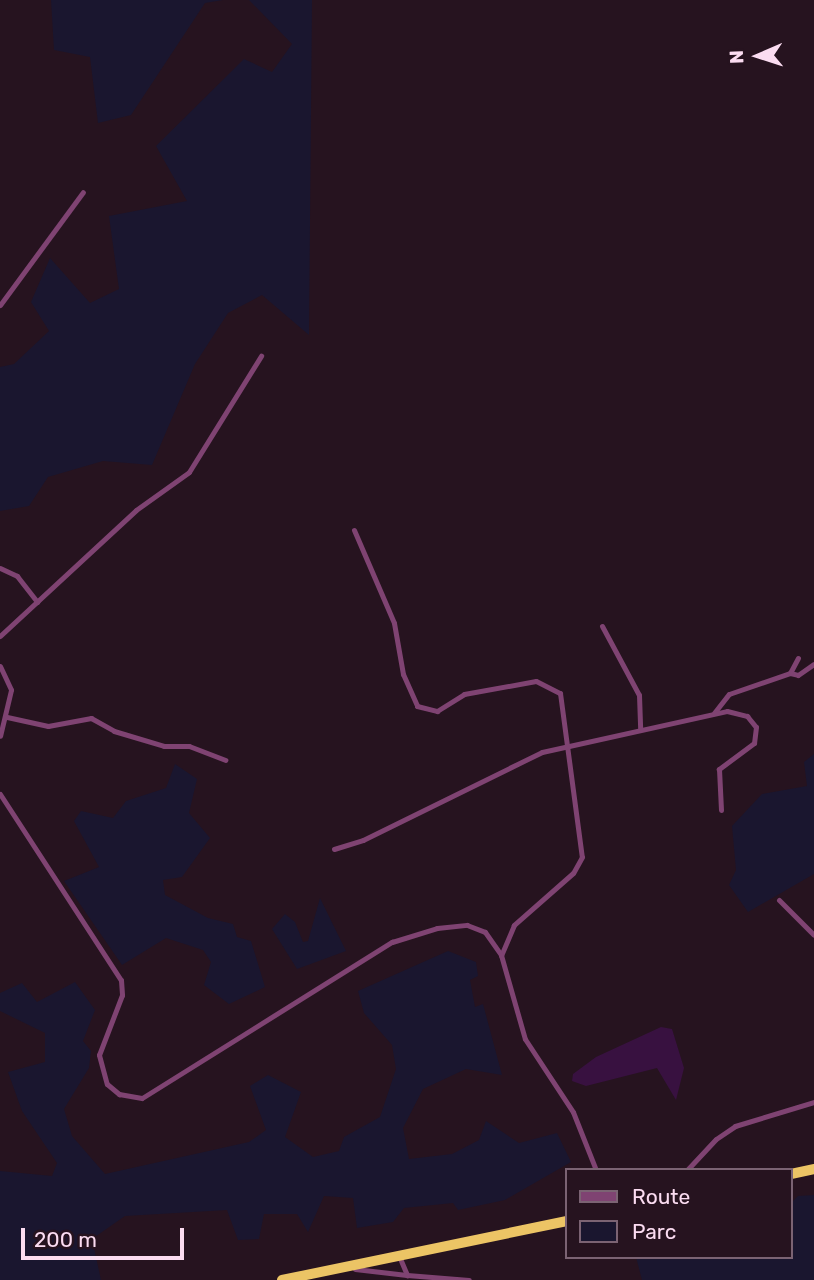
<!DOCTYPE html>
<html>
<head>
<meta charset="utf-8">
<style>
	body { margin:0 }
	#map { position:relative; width:814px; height:1280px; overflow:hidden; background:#26131f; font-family:Rubik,sans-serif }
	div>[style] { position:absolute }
	.green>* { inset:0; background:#1a162f }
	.water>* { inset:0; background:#381140 }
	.street>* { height:5px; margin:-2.5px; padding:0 2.5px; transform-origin:2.5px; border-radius:2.5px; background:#7f4372 }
	.highway>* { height:10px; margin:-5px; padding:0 5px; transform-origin:5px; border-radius:5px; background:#ecc465 }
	span { translate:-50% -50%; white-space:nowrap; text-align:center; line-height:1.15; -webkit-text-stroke:6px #26131f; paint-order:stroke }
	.legend { position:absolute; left:565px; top:1168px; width:228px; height:91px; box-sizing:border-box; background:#26131f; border:2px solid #7b6373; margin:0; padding:9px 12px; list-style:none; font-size:21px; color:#fbdcf1 }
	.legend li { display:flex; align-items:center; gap:14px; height:35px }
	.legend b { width:35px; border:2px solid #7b6373 }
	.north { position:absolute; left:723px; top:21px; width:70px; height:70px; -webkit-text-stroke:5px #26131f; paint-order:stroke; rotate:267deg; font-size:19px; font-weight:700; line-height:28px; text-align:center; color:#fbdcf1 }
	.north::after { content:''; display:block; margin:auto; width:24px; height:32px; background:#fbdcf1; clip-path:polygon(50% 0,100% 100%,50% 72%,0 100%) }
	.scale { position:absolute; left:21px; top:1228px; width:163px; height:32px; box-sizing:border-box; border:4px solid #fbdcf1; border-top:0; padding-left:9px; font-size:21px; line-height:24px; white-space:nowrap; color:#fbdcf1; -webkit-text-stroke:5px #26131f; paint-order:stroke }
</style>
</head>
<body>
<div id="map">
	<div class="green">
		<i style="clip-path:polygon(51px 0,223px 0,205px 3px,131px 115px,98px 123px,90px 57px,54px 50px)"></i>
		<i style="clip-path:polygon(249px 0,312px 0,309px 335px,262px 295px,228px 313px,195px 364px,152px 465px,103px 461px,48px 477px,29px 506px,0 511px,0 367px,14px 364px,49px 331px,31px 302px,50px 258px,90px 303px,119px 289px,109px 216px,187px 201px,156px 146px,244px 59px,272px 72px,292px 44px)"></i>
		<i style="clip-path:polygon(814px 754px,814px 874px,748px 912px,729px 885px,736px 870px,732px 826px,762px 794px,807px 786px,804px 762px)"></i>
		<i style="clip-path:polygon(175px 764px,197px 779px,189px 813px,210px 838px,182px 877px,163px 880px,165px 895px,208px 918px,233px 924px,237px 937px,251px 941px,265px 987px,229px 1004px,204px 985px,211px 962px,203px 950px,166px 938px,122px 965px,64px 881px,99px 867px,74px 821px,81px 811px,113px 818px,126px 801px,166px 788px)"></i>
		<i style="clip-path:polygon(320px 898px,346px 951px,297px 969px,272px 929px,285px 914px,295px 922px,303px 942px,308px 941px)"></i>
		<i style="clip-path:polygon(448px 951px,476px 962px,478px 976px,470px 980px,475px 1007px,483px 1004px,502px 1075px,466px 1069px,423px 1089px,403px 1128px,409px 1159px,452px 1154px,479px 1140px,486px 1121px,519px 1143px,557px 1133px,571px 1162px,505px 1200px,458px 1210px,453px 1203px,404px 1208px,393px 1222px,357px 1228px,353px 1198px,324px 1196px,308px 1232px,297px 1214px,264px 1214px,259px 1239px,238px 1240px,227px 1210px,125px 1216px,92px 1239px,101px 1280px,0 1280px,0 1171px,52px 1176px,57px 1163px,22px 1111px,8px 1072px,45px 1062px,45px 1033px,0 1011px,0 993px,22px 983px,37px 1002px,75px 982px,95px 1010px,83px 1041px,91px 1051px,89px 1068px,64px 1109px,72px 1136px,105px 1174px,249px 1142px,266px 1130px,250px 1086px,268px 1075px,301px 1092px,285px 1137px,313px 1157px,339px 1151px,344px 1137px,380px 1117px,396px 1069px,392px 1045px,364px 1013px,358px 991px)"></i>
		<i style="clip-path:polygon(814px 1195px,814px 1280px,642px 1280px,636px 1257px,791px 1257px,791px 1203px,798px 1196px)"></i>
	</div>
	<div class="water">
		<i style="clip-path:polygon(661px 1027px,672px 1029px,684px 1068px,676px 1100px,657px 1068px,586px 1086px,572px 1081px,573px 1074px,596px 1057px)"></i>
	</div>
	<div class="street">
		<i style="left:0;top:305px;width:140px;rotate:-53.7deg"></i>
		<i style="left:354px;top:530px;width:101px;rotate:66.7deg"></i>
		<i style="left:394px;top:623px;width:52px;rotate:80deg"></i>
		<i style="left:403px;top:674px;width:35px;rotate:66deg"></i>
		<i style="left:417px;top:706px;width:21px;rotate:14deg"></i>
		<i style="left:437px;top:711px;width:32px;rotate:-32deg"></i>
		<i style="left:464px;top:694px;width:73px;rotate:-10.2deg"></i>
		<i style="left:536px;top:681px;width:27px;rotate:27deg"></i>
		<i style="left:560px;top:693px;width:165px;rotate:82.4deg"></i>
		<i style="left:582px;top:857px;width:18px;rotate:119deg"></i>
		<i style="left:573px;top:873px;width:79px;rotate:138.6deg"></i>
		<i style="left:514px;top:925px;width:33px;rotate:113deg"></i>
		<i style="left:0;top:568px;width:19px;rotate:25deg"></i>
		<i style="left:17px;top:576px;width:33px;rotate:52deg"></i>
		<i style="left:602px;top:626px;width:78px;rotate:61.8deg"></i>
		<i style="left:639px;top:695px;width:34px;rotate:88deg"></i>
		<i style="left:0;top:636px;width:185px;rotate:-42.8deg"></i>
		<i style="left:136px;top:510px;width:65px;rotate:-35.6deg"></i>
		<i style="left:189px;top:472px;width:137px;rotate:-58.2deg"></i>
		<i style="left:0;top:666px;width:26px;rotate:65deg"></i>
		<i style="left:11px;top:690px;width:47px;rotate:103.4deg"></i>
		<i style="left:790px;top:673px;width:8px;rotate:14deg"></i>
		<i style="left:798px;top:675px;width:19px;rotate:-35deg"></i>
		<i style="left:714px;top:713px;width:24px;rotate:-52deg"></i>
		<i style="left:729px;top:694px;width:65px;rotate:-19deg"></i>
		<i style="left:790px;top:673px;width:17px;rotate:-62deg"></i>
		<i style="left:7px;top:717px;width:42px;rotate:12.4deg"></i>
		<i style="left:48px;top:726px;width:44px;rotate:-10.5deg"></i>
		<i style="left:91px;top:718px;width:26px;rotate:29deg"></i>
		<i style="left:114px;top:731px;width:52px;rotate:16.7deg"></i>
		<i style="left:164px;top:746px;width:25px"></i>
		<i style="left:189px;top:746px;width:39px;rotate:21deg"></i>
		<i style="left:0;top:794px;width:222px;rotate:57deg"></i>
		<i style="left:121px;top:980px;width:15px;rotate:86deg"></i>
		<i style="left:122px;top:995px;width:64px;rotate:111deg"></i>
		<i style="left:99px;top:1055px;width:30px;rotate:75deg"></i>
		<i style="left:107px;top:1084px;width:16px;rotate:40deg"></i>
		<i style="left:119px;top:1094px;width:23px;rotate:10deg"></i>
		<i style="left:142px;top:1098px;width:295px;rotate:-32deg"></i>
		<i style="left:392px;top:942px;width:47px;rotate:-17.3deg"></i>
		<i style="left:437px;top:928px;width:30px;rotate:-6deg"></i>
		<i style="left:467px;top:925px;width:19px;rotate:21deg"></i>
		<i style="left:485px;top:932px;width:28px;rotate:55deg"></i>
		<i style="left:501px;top:955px;width:87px;rotate:74.1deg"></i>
		<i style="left:525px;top:1039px;width:87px;rotate:56.7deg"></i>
		<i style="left:573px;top:1112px;width:62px;rotate:68.4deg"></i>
		<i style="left:334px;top:849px;width:30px;rotate:-17deg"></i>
		<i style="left:363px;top:840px;width:199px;rotate:-26.2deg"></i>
		<i style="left:542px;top:752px;width:189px;rotate:-12.5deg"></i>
		<i style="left:727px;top:711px;width:21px;rotate:14deg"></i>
		<i style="left:747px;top:716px;width:14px;rotate:51deg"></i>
		<i style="left:756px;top:727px;width:16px;rotate:97deg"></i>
		<i style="left:754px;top:743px;width:44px;rotate:143.4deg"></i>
		<i style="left:719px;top:769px;width:41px;rotate:87.2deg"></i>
		<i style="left:779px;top:900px;width:49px;rotate:45deg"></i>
		<i style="left:687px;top:1170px;width:42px;rotate:-46.9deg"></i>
		<i style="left:716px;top:1139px;width:23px;rotate:-34deg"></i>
		<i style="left:735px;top:1126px;width:83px;rotate:-16.9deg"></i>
		<i style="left:399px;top:1256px;width:21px;rotate:67deg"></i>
		<i style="left:407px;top:1275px;width:62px;rotate:4.6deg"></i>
		<i style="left:355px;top:1269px;width:52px;rotate:6.6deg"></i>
	</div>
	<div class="highway">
		<i style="left:791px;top:1174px;width:24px;rotate:-12deg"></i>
		<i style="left:282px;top:1280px;width:291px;rotate:-11.7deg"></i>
	</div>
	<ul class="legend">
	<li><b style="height:9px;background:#7f4372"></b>Route</li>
	<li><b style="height:19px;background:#1a162f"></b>Parc</li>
	</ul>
	<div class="north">N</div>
	<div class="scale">200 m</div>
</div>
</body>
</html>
